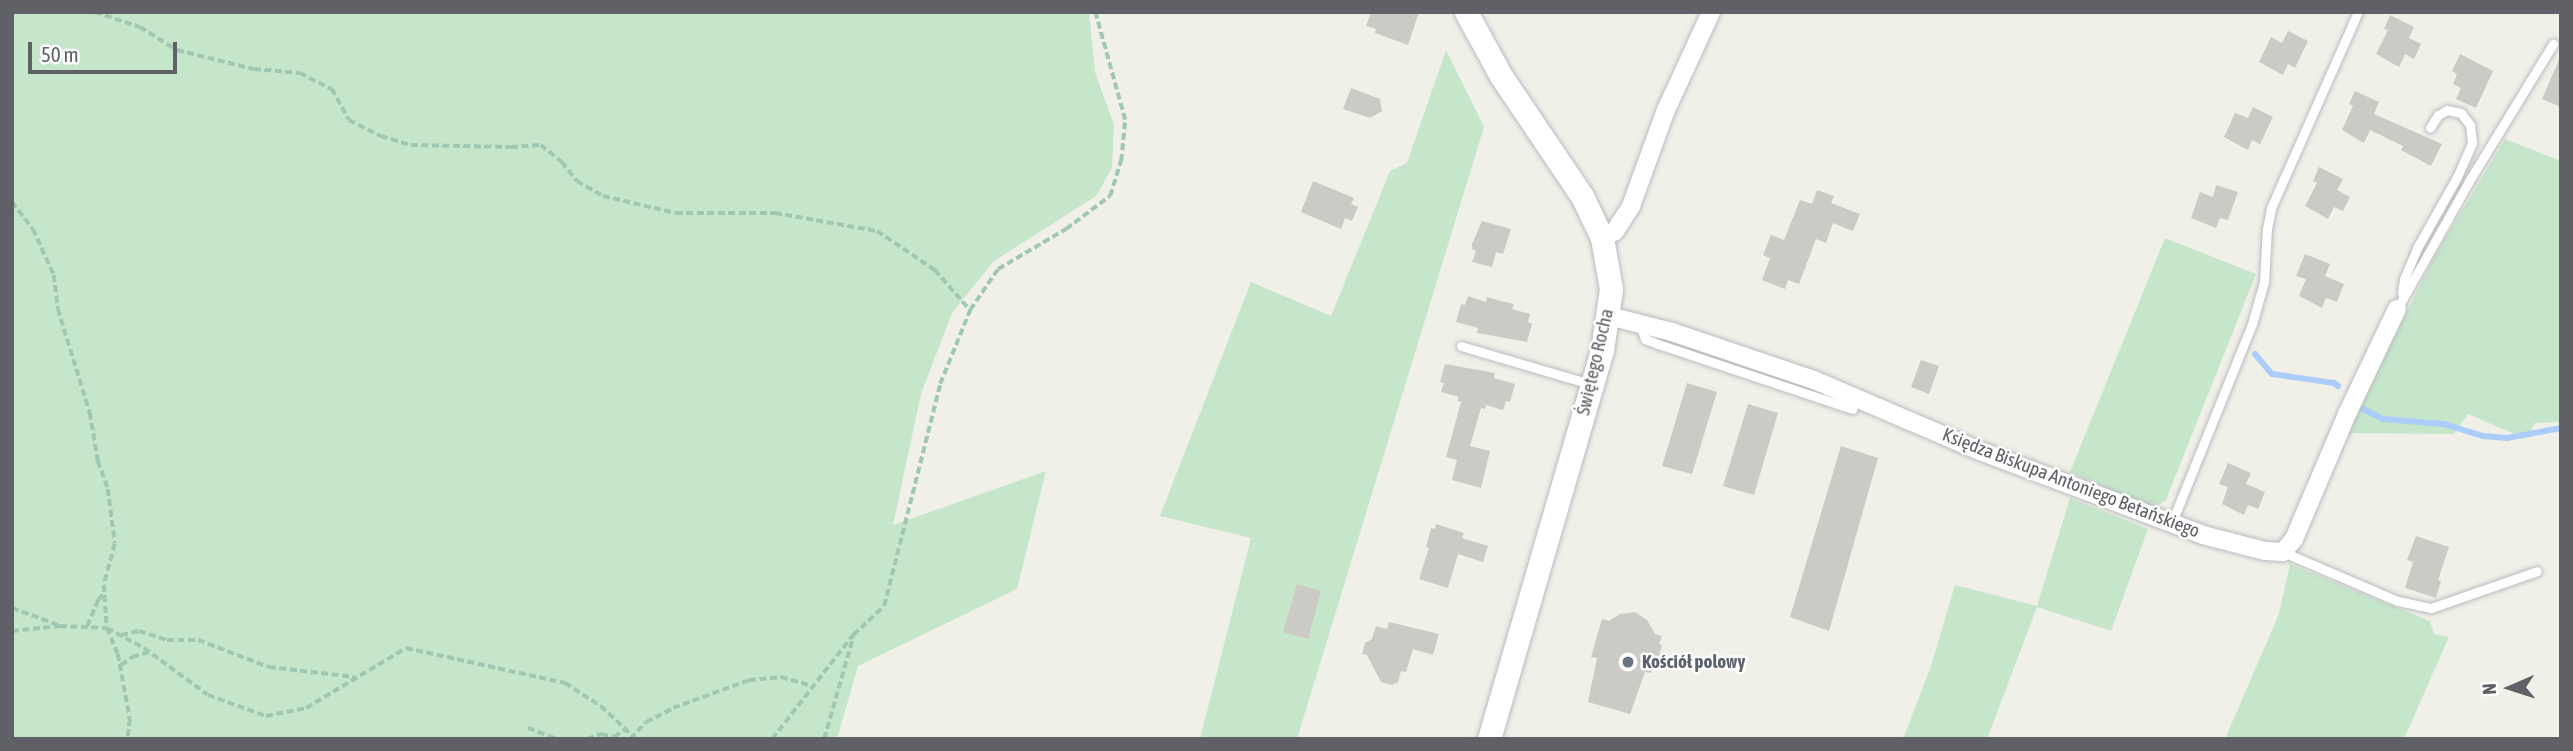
<!DOCTYPE html>
<html>
<head>
<meta charset="utf-8">
<style>
	body { margin:0 }
	#map { position:relative; width:2573px; height:751px; overflow:hidden; background:#f0f0e8; font-family:"Asap Condensed",sans-serif }
	div>[style] { position:absolute }
	.green>* { inset:0; background:#c6e6cb }
	.stream>* { height:6px; margin:-3px; padding:0 3px; transform-origin:3px; border-radius:3px; background:#acccfb }
	.building>* { inset:0; background:#cccac4 }
	.path>* { height:3.5px; margin-top:-1.75px; transform-origin:0; background:repeating-linear-gradient(90deg,#9fc7b1 0 7px,transparent 0 10.5px) }
	.roads { filter:drop-shadow(0 0 2px #babbc0) drop-shadow(0 0 2px #babbc0) }
	.service>* { height:9px; margin:-4.5px; padding:0 4.5px; transform-origin:4.5px; border-radius:4.5px; background:#fff }
	.minor>* { height:18px; margin:-9px; padding:0 9px; transform-origin:9px; border-radius:9px; background:#fff }
	.tertiary>* { height:23px; margin:-11.5px; padding:0 11.5px; transform-origin:11.5px; border-radius:11.5px; background:#fff }
	.dots>* { width:19px; height:19px; translate:-50% -50%; box-sizing:border-box; border:4px solid #fff; border-radius:50% }
	span { translate:-50% -50%; white-space:nowrap; text-align:center; line-height:1.15; -webkit-text-stroke:5px #fff; paint-order:stroke }
	.street-label { font-size:19px; color:#5f6167 }
	.worship-label { font-size:19px; color:#5b616d; font-weight:700 }
	.left { translate:0 -50%; text-align:left }
	.frame { position:absolute; inset:0; border:14px solid #5f6167; pointer-events:none }
	.north { position:absolute; left:2475px; top:653px; width:70px; height:70px; -webkit-text-stroke:5px #fff; paint-order:stroke; rotate:267deg; font-size:19px; font-weight:700; line-height:28px; text-align:center; color:#5f6167 }
	.north::after { content:''; display:block; margin:auto; width:24px; height:32px; background:#5f6167; clip-path:polygon(50% 0,100% 100%,50% 72%,0 100%) }
	.scale { position:absolute; left:28px; top:42px; width:149px; height:32px; box-sizing:border-box; border:4px solid #5f6167; border-top:0; padding-left:9px; font-size:21px; line-height:24px; white-space:nowrap; color:#5f6167; -webkit-text-stroke:5px #fff; paint-order:stroke }
</style>
</head>
<body>
<div id="map">
	<div class="green">
		<i style="clip-path:polygon(12px 12px,1089px 12px,1095px 72px,1114px 125px,1112px 168px,1096px 196px,994px 261px,952px 313px,921px 394px,893px 525px,1046px 471px,1017px 589px,858px 666px,837px 739px,12px 739px)"></i>
		<i style="clip-path:polygon(1446px 50px,1484px 127px,1297px 739px,1200px 739px,1251px 538px,1160px 516px,1251px 282px,1331px 316px,1390px 171px,1407px 163px)"></i>
		<i style="clip-path:polygon(2505px 139px,2561px 161px,2561px 422px,2535px 423px,2526px 439px,2468px 414px,2454px 434px,2345px 433px,2436px 254px)"></i>
		<i style="clip-path:polygon(2165px 238px,2256px 274px,2166px 500px,2154px 508px,2070px 472px)"></i>
		<i style="clip-path:polygon(2070px 498px,2148px 529px,2111px 631px,2037px 607px,1987px 739px,1903px 739px,1930px 669px,1955px 585px,2037px 606px)"></i>
		<i style="clip-path:polygon(2290px 564px,2430px 621px,2434px 634px,2449px 637px,2404px 739px,2225px 739px,2279px 614px)"></i>
	</div>
	<div class="stream">
		<i style="left:2255px;top:354px;width:26px;rotate:50deg"></i>
		<i style="left:2272px;top:374px;width:63px;rotate:8.3deg"></i>
		<i style="left:2334px;top:383px;width:5px;rotate:37deg"></i>
		<i style="left:2363px;top:409px;width:22px;rotate:27deg"></i>
		<i style="left:2383px;top:419px;width:61px;rotate:4.7deg"></i>
		<i style="left:2444px;top:424px;width:41px;rotate:17.1deg"></i>
		<i style="left:2483px;top:436px;width:24px;rotate:5deg"></i>
		<i style="left:2507px;top:438px;width:55px;rotate:-10.5deg"></i>
	</div>
	<div class="building">
		<i style="clip-path:polygon(1371px 12px,1419px 12px,1408px 45px,1375px 33px,1376px 29px,1366px 26px)"></i>
		<i style="clip-path:polygon(2390px 15px,2414px 27px,2409px 38px,2421px 44px,2414px 59px,2405px 54px,2399px 67px,2376px 54px,2388px 30px,2384px 29px)"></i>
		<i style="clip-path:polygon(2288px 31px,2308px 41px,2295px 68px,2288px 64px,2283px 75px,2259px 62px,2271px 37px,2282px 43px)"></i>
		<i style="clip-path:polygon(2460px 54px,2493px 71px,2476px 108px,2456px 99px,2461px 88px,2453px 84px,2457px 74px,2452px 71px)"></i>
		<i style="clip-path:polygon(2561px 55px,2561px 107px,2542px 99px)"></i>
		<i style="clip-path:polygon(1351px 88px,1380px 99px,1382px 111px,1370px 118px,1343px 109px)"></i>
		<i style="clip-path:polygon(2355px 91px,2379px 102px,2374px 114px,2442px 144px,2431px 166px,2401px 150px,2403px 146px,2370px 130px,2364px 143px,2342px 130px,2353px 106px,2349px 104px)"></i>
		<i style="clip-path:polygon(2253px 107px,2273px 117px,2260px 144px,2252px 140px,2248px 150px,2224px 137px,2235px 113px,2248px 118px)"></i>
		<i style="clip-path:polygon(2319px 167px,2343px 179px,2337px 190px,2350px 197px,2343px 211px,2334px 207px,2328px 219px,2305px 206px,2317px 183px,2313px 181px)"></i>
		<i style="clip-path:polygon(1313px 181px,1354px 198px,1351px 204px,1358px 207px,1352px 221px,1345px 218px,1341px 229px,1301px 212px)"></i>
		<i style="clip-path:polygon(2216px 185px,2238px 192px,2228px 220px,2220px 218px,2216px 228px,2191px 218px,2200px 192px,2213px 197px)"></i>
		<i style="clip-path:polygon(1817px 190px,1834px 196px,1831px 203px,1860px 214px,1853px 231px,1833px 223px,1826px 243px,1816px 239px,1799px 284px,1788px 280px,1785px 289px,1762px 280px,1770px 258px,1763px 255px,1771px 235px,1784px 240px,1800px 200px,1812px 204px)"></i>
		<i style="clip-path:polygon(1482px 221px,1511px 229px,1503px 254px,1496px 252px,1492px 267px,1472px 262px,1476px 251px,1472px 249px,1472px 244px)"></i>
		<i style="clip-path:polygon(2305px 254px,2330px 264px,2325px 276px,2344px 284px,2337px 302px,2326px 298px,2322px 308px,2299px 296px,2306px 279px,2296px 276px)"></i>
		<i style="clip-path:polygon(1468px 296px,1486px 302px,1487px 297px,1501px 301px,1514px 304px,1512px 309px,1530px 314px,1528px 322px,1532px 324px,1527px 342px,1477px 333px,1478px 328px,1456px 322px,1461px 304px,1465px 305px)"></i>
		<i style="clip-path:polygon(1921px 360px,1939px 366px,1929px 394px,1911px 387px)"></i>
		<i style="clip-path:polygon(1445px 364px,1495px 373px,1494px 378px,1515px 384px,1510px 402px,1506px 401px,1503px 410px,1486px 405px,1485px 409px,1481px 408px,1470px 446px,1490px 451px,1481px 488px,1452px 480px,1457px 460px,1446px 457px,1461px 402px,1457px 401px,1459px 397px,1441px 392px,1444px 383px,1440px 382px)"></i>
		<i style="clip-path:polygon(1687px 383px,1717px 392px,1692px 474px,1662px 466px)"></i>
		<i style="clip-path:polygon(1748px 404px,1778px 413px,1754px 495px,1723px 486px)"></i>
		<i style="clip-path:polygon(1841px 446px,1878px 458px,1829px 631px,1790px 617px)"></i>
		<i style="clip-path:polygon(2228px 463px,2251px 473px,2246px 484px,2265px 492px,2258px 509px,2248px 505px,2244px 515px,2222px 504px,2228px 487px,2219px 484px)"></i>
		<i style="clip-path:polygon(1436px 524px,1464px 533px,1462px 538px,1488px 546px,1483px 562px,1458px 554px,1448px 588px,1419px 579px,1429px 548px,1426px 547px,1431px 528px,1435px 529px)"></i>
		<i style="clip-path:polygon(2416px 536px,2449px 547px,2438px 580px,2441px 581px,2436px 598px,2405px 588px,2413px 562px,2407px 560px)"></i>
		<i style="clip-path:polygon(1297px 584px,1321px 591px,1308px 639px,1283px 632px)"></i>
		<i style="clip-path:polygon(1635px 612px,1647px 620px,1655px 634px,1662px 636px,1659px 644px,1662px 645px,1656px 665px,1653px 665px,1651px 673px,1645px 672px,1630px 714px,1588px 702px,1597px 658px,1591px 657px,1602px 619px,1609px 621px,1620px 614px)"></i>
		<i style="clip-path:polygon(1389px 622px,1439px 634px,1433px 655px,1413px 649px,1406px 672px,1401px 671px,1398px 682px,1392px 685px,1381px 682px,1367px 655px,1362px 654px,1365px 643px,1372px 639px,1376px 626px,1387px 629px)"></i>
	</div>
	<div class="path">
		<i style="left:95px;top:12px;width:47px;rotate:18.4deg"></i>
		<i style="left:140px;top:27px;width:44px;rotate:31.9deg"></i>
		<i style="left:177px;top:50px;width:79px;rotate:13.9deg"></i>
		<i style="left:254px;top:69px;width:46px;rotate:5deg"></i>
		<i style="left:300px;top:73px;width:36px;rotate:27deg"></i>
		<i style="left:332px;top:89px;width:35px;rotate:61deg"></i>
		<i style="left:349px;top:120px;width:36px;rotate:27deg"></i>
		<i style="left:381px;top:136px;width:31px;rotate:17deg"></i>
		<i style="left:411px;top:145px;width:100px;rotate:1.1deg"></i>
		<i style="left:511px;top:147px;width:30px;rotate:-4deg"></i>
		<i style="left:541px;top:145px;width:27px;rotate:39deg"></i>
		<i style="left:562px;top:162px;width:24px;rotate:52deg"></i>
		<i style="left:577px;top:181px;width:30px;rotate:30deg"></i>
		<i style="left:603px;top:196px;width:75px;rotate:13.1deg"></i>
		<i style="left:676px;top:213px;width:99px"></i>
		<i style="left:775px;top:213px;width:104px;rotate:10deg"></i>
		<i style="left:877px;top:231px;width:70px;rotate:33.9deg"></i>
		<i style="left:935px;top:270px;width:53px;rotate:48.8deg"></i>
		<i style="left:12px;top:202px;width:34px;rotate:52deg"></i>
		<i style="left:33px;top:229px;width:51px;rotate:65.5deg"></i>
		<i style="left:54px;top:275px;width:34px;rotate:83deg"></i>
		<i style="left:58px;top:309px;width:109px;rotate:72.9deg"></i>
		<i style="left:90px;top:413px;width:49px;rotate:80.5deg"></i>
		<i style="left:98px;top:461px;width:30px;rotate:70deg"></i>
		<i style="left:108px;top:489px;width:55px;rotate:82.7deg"></i>
		<i style="left:115px;top:544px;width:42px;rotate:105deg"></i>
		<i style="left:104px;top:585px;width:43px;rotate:86deg"></i>
		<i style="left:107px;top:628px;width:28px;rotate:67deg"></i>
		<i style="left:118px;top:654px;width:66px;rotate:79.5deg"></i>
		<i style="left:130px;top:719px;width:20px;rotate:96deg"></i>
		<i style="left:12px;top:608px;width:49px;rotate:20.3deg"></i>
		<i style="left:87px;top:626px;width:28px;rotate:-67deg"></i>
		<i style="left:98px;top:600px;width:11px;rotate:-49deg"></i>
		<i style="left:12px;top:631px;width:48px;rotate:-5.9deg"></i>
		<i style="left:60px;top:626px;width:47px;rotate:2.4deg"></i>
		<i style="left:107px;top:628px;width:42px;rotate:28.4deg"></i>
		<i style="left:144px;top:648px;width:79px;rotate:36.3deg"></i>
		<i style="left:208px;top:695px;width:62px;rotate:19.9deg"></i>
		<i style="left:266px;top:716px;width:41px;rotate:-11.3deg"></i>
		<i style="left:306px;top:708px;width:117px;rotate:-31deg"></i>
		<i style="left:406px;top:648px;width:163px;rotate:12.4deg"></i>
		<i style="left:565px;top:683px;width:43px;rotate:32.6deg"></i>
		<i style="left:601px;top:706px;width:48px;rotate:43.3deg"></i>
		<i style="left:121px;top:635px;width:18px;rotate:-13deg"></i>
		<i style="left:139px;top:631px;width:29px;rotate:18deg"></i>
		<i style="left:167px;top:640px;width:31px"></i>
		<i style="left:198px;top:640px;width:76px;rotate:20.8deg"></i>
		<i style="left:269px;top:667px;width:86px;rotate:6.7deg"></i>
		<i style="left:121px;top:665px;width:14px;rotate:-36deg"></i>
		<i style="left:132px;top:657px;width:19px;rotate:-16deg"></i>
		<i style="left:528px;top:728px;width:30px;rotate:21deg"></i>
		<i style="left:587px;top:739px;width:15px;rotate:-20deg"></i>
		<i style="left:601px;top:734px;width:13px;rotate:13deg"></i>
		<i style="left:614px;top:737px;width:16px;rotate:-35deg"></i>
		<i style="left:630px;top:739px;width:23px;rotate:-47deg"></i>
		<i style="left:646px;top:722px;width:30px;rotate:-27deg"></i>
		<i style="left:673px;top:708px;width:81px;rotate:-20.2deg"></i>
		<i style="left:749px;top:680px;width:32px;rotate:-5deg"></i>
		<i style="left:781px;top:677px;width:33px;rotate:16deg"></i>
		<i style="left:772px;top:739px;width:132px;rotate:-52.1deg"></i>
		<i style="left:853px;top:635px;width:42px;rotate:-43.1deg"></i>
		<i style="left:884px;top:606px;width:229px;rotate:-75.8deg"></i>
		<i style="left:940px;top:384px;width:80px;rotate:-67.9deg"></i>
		<i style="left:970px;top:310px;width:50px;rotate:-55.7deg"></i>
		<i style="left:998px;top:269px;width:79px;rotate:-30.5deg"></i>
		<i style="left:1066px;top:229px;width:55px;rotate:-36.9deg"></i>
		<i style="left:1110px;top:196px;width:37px;rotate:-73deg"></i>
		<i style="left:1121px;top:161px;width:41px;rotate:-84.4deg"></i>
		<i style="left:1125px;top:120px;width:112px;rotate:-105.5deg"></i>
		<i style="left:824px;top:739px;width:106px;rotate:-74.1deg"></i>
	</div>
	<div class="roads">
		<div class="service">
			<i style="left:2402px;top:293px;width:14px;rotate:-82deg"></i>
			<i style="left:2404px;top:279px;width:34px;rotate:-67deg"></i>
			<i style="left:2417px;top:248px;width:81px;rotate:-60.6deg"></i>
			<i style="left:2457px;top:177px;width:37px;rotate:-66deg"></i>
			<i style="left:2472px;top:143px;width:18px;rotate:-96deg"></i>
			<i style="left:2470px;top:125px;width:15px;rotate:-127deg"></i>
			<i style="left:2461px;top:113px;width:14px;rotate:-168deg"></i>
			<i style="left:2447px;top:110px;width:10px;rotate:151deg"></i>
			<i style="left:2438px;top:115px;width:15px;rotate:122deg"></i>
			<i style="left:2397px;top:309px;width:147px;rotate:-60.6deg"></i>
			<i style="left:2469px;top:181px;width:161px;rotate:-58.5deg"></i>
			<i style="left:1640px;top:325px;width:15px;rotate:70deg"></i>
			<i style="left:1645px;top:339px;width:14px;rotate:21deg"></i>
			<i style="left:1658px;top:344px;width:205px;rotate:18.5deg"></i>
			<i style="left:1461px;top:346px;width:134px;rotate:16.4deg"></i>
			<i style="left:2172px;top:522px;width:214px;rotate:-68deg"></i>
			<i style="left:2252px;top:324px;width:44px;rotate:-74.1deg"></i>
			<i style="left:2264px;top:282px;width:53px;rotate:-86.8deg"></i>
			<i style="left:2267px;top:229px;width:21px;rotate:-79deg"></i>
			<i style="left:2271px;top:208px;width:214px;rotate:-66.1deg"></i>
			<i style="left:2283px;top:552px;width:125px;rotate:23.1deg"></i>
			<i style="left:2398px;top:601px;width:34px;rotate:12deg"></i>
			<i style="left:2431px;top:608px;width:112px;rotate:-19.2deg"></i>
		</div>
		<div class="minor">
			<i style="left:1602px;top:238px;width:15px;rotate:-28deg"></i>
			<i style="left:1615px;top:231px;width:30px;rotate:-57deg"></i>
			<i style="left:1631px;top:206px;width:102px;rotate:-70deg"></i>
			<i style="left:1666px;top:110px;width:108px;rotate:-65.3deg"></i>
			<i style="left:1609px;top:316px;width:65px;rotate:14.3deg"></i>
			<i style="left:1672px;top:332px;width:150px;rotate:18.7deg"></i>
			<i style="left:1814px;top:380px;width:181px;rotate:23.2deg"></i>
			<i style="left:1980px;top:451px;width:238px;rotate:20.6deg"></i>
			<i style="left:2203px;top:535px;width:64px;rotate:14.5deg"></i>
			<i style="left:2265px;top:551px;width:18px;rotate:3deg"></i>
			<i style="left:2283px;top:552px;width:17px;rotate:-50deg"></i>
			<i style="left:2294px;top:539px;width:138px;rotate:-67deg"></i>
			<i style="left:2348px;top:412px;width:114px;rotate:-64.6deg"></i>
		</div>
		<div class="tertiary">
			<i style="left:1466px;top:12px;width:73px;rotate:61.3deg"></i>
			<i style="left:1501px;top:76px;width:145px;rotate:56deg"></i>
			<i style="left:1582px;top:196px;width:47px;rotate:64.5deg"></i>
			<i style="left:1602px;top:238px;width:52px;rotate:80deg"></i>
			<i style="left:1611px;top:289px;width:62px;rotate:98.4deg"></i>
			<i style="left:1602px;top:350px;width:405px;rotate:106.2deg"></i>
		</div>
	</div>
	<div class="dots">
		<i style="left:1628px;top:662px;background:#6b7280"></i>
	</div>
	<div class="street-label">
		<span style="left:1595px;top:362px;rotate:-77deg">Świętego Rocha</span>
		<span style="left:2071px;top:483px;rotate:21deg">Księdza Biskupa Antoniego Betańskiego</span>
	</div>
	<div class="worship-label">
		<span class="left" style="left:1642px;top:662px">Kościół polowy</span>
	</div>
	<div class="frame"></div>
	<div class="north">N</div>
	<div class="scale">50 m</div>
</div>
</body>
</html>
